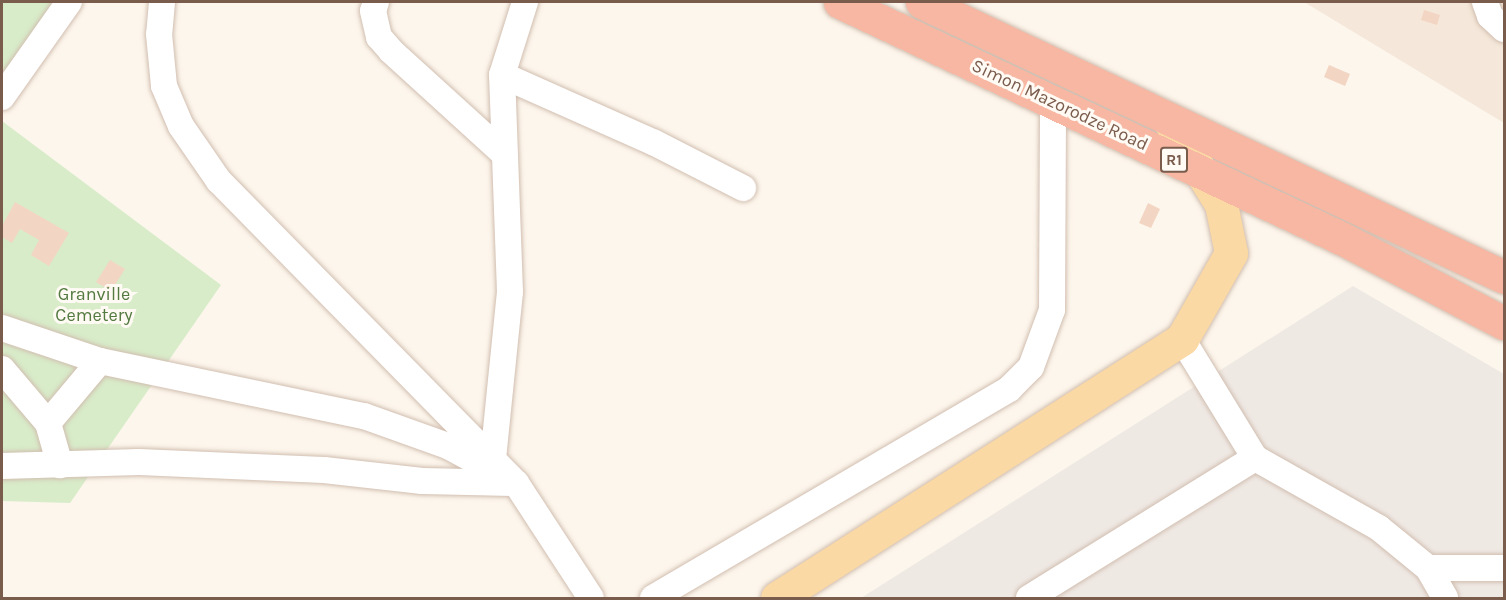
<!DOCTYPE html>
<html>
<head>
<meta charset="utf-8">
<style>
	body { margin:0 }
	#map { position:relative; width:1506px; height:600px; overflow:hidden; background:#fdf6ec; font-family:Karla,sans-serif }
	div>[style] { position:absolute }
	.residential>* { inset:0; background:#f5e8da }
	.industrial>* { inset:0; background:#efe9e4 }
	.green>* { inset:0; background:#d8ecc9 }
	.building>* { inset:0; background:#f3d5c3 }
	.roads { filter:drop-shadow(0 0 2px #d1beb0) drop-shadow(0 0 2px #d1beb0) }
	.minor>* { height:26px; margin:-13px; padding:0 13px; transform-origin:13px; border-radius:13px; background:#fff }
	.major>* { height:33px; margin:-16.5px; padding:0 16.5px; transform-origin:16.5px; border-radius:16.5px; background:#fbd9a5 }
	.highway>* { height:33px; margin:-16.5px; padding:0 16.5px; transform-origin:16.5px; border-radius:16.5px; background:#f7b7a3 }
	span { translate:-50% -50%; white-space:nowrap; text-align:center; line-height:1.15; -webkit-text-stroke:6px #fffaf3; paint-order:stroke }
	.shield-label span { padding:2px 4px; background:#fffaf3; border:2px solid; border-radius:4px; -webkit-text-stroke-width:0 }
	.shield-label { font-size:16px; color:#7a5c4d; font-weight:700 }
	.street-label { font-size:18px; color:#7a5c4d }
	.park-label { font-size:18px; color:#537a41 }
	.frame { position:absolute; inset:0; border:3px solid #7a5c4d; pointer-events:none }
</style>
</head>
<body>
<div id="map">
	<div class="residential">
		<i style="clip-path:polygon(1304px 2px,1504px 2px,1504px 123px)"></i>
	</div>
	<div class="industrial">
		<i style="clip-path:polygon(1353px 286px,1504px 374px,1504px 598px,861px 598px)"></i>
	</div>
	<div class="green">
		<i style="clip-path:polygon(2px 2px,70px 2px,2px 112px)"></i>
		<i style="clip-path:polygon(2px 121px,221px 285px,70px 503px,2px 501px)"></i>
	</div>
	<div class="building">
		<i style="clip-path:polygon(1424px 10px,1440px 15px,1437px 25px,1421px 20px)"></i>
		<i style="clip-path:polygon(1329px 65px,1350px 74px,1345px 86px,1324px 77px)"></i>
		<i style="clip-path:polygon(15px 202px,69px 233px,49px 266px,31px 255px,39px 240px,20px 229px,12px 243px,2px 237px,2px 226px)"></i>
		<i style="clip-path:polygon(1148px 203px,1160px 209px,1151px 228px,1139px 223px)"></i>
		<i style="clip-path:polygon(110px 260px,125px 269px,111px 291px,96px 282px)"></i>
	</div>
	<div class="roads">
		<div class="minor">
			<i style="left:162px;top:2px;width:32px;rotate:95deg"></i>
			<i style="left:159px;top:34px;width:52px;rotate:84.5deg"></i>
			<i style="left:164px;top:86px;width:43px;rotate:67deg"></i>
			<i style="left:181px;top:126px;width:67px;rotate:55.4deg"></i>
			<i style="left:219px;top:181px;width:424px;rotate:45.5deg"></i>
			<i style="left:516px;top:483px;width:137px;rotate:56.9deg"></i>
			<i style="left:376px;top:2px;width:9px;rotate:108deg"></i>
			<i style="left:373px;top:11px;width:27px;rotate:77deg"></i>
			<i style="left:379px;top:37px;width:18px;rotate:49deg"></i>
			<i style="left:391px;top:51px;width:153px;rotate:42.3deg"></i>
			<i style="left:1485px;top:2px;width:15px;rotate:70deg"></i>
			<i style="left:1490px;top:16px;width:19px;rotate:43deg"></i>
			<i style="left:502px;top:75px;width:167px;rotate:24deg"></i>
			<i style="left:655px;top:143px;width:99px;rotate:27.1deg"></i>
			<i style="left:2px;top:97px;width:116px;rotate:-54.8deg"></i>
			<i style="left:2px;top:328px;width:103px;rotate:18.6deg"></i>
			<i style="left:100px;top:361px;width:270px;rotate:11.8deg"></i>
			<i style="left:364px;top:416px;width:89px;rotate:19.7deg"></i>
			<i style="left:448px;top:446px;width:50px;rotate:28.6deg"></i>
			<i style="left:1182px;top:339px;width:140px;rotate:58.5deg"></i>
			<i style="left:1255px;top:458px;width:142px;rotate:29.4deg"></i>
			<i style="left:1379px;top:528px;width:63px;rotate:39.2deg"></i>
			<i style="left:1428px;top:568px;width:76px"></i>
			<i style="left:2px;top:369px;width:71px;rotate:49.6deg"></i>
			<i style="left:48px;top:423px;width:44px;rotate:74.1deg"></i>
			<i style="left:48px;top:423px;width:81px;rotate:-50deg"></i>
			<i style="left:493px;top:459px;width:168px;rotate:-84.2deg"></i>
			<i style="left:510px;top:292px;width:217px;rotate:-92.1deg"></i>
			<i style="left:502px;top:75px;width:77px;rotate:-72.5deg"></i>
			<i style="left:2px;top:466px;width:137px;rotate:-1.7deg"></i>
			<i style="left:139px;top:462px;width:185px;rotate:2.5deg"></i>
			<i style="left:324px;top:470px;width:99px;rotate:6.4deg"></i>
			<i style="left:422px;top:481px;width:91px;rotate:1.3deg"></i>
			<i style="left:1428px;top:568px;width:34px;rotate:60deg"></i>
			<i style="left:653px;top:598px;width:413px;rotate:-30.4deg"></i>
			<i style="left:1009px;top:389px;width:31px;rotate:-45deg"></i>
			<i style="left:1031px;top:367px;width:61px;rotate:-69.8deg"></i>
			<i style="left:1052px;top:310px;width:209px;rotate:-89.7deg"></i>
			<i style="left:1029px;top:598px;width:266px;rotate:-31.8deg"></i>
		</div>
		<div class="major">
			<i style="left:777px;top:598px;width:481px;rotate:-32.6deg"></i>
			<i style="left:1182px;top:339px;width:99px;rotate:-60.3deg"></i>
			<i style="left:1231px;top:253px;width:50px;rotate:-101.5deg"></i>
			<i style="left:1221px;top:204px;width:100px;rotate:-121.9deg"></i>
		</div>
		<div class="highway">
			<i style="left:840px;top:2px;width:556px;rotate:25.23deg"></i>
			<i style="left:1343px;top:239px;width:182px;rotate:27.6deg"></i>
			<i style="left:922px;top:2px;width:644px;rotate:25.29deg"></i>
		</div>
	</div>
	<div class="shield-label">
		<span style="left:1174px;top:160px">R1</span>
	</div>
	<div class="street-label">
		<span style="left:1060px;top:105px;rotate:25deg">Simon Mazorodze Road</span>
	</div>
	<div class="park-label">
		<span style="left:94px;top:305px">Granville<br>Cemetery</span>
	</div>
	<div class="frame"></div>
</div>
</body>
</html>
